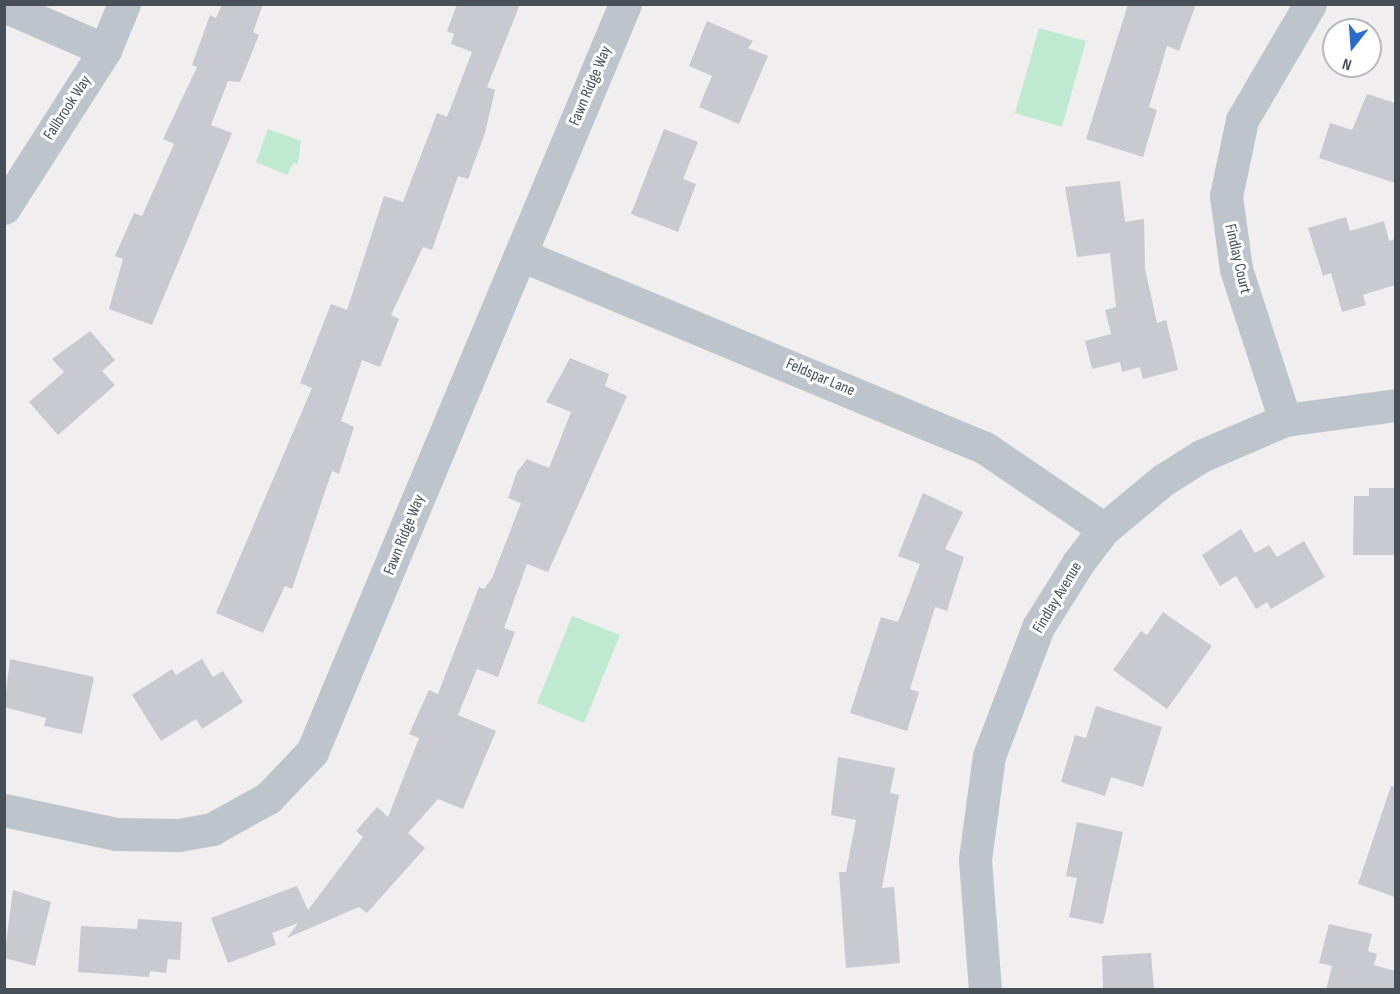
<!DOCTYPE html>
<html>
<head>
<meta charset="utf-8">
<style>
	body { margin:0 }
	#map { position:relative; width:1400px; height:994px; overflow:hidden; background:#f0eeee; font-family:"Sofia Sans Condensed",sans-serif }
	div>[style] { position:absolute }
	.green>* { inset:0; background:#bfead1 }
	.building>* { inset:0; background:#c8cad0 }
	.street>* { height:33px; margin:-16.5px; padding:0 16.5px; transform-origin:16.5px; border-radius:16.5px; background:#bdc4cb }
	span { translate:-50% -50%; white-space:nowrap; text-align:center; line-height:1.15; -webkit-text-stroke:6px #fff; paint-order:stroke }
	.street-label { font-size:16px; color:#475059 }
	.frame { position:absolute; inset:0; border:6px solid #475059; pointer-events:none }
	.north { position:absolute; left:1322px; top:18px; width:60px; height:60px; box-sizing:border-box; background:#fff; border:2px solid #b5b9bd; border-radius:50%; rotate:197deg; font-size:16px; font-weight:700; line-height:24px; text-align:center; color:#475059 }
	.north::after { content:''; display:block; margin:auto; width:21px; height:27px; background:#296ccf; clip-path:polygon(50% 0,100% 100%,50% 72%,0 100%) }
</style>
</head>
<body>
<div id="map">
	<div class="green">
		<i style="clip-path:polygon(1039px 28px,1086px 41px,1062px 127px,1015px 113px)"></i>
		<i style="clip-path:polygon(268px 129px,301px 141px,298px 164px,293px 163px,287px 175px,256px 162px)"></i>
		<i style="clip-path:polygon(572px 616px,620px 635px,584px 723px,537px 703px)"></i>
	</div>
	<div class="building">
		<i style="clip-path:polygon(222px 4px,263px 4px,253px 32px,259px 35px,240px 82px,228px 81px,211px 125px,232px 133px,152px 325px,109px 309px,123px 259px,115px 256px,134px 213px,142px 216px,174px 144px,163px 139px,197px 67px,192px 65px,210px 15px,216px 18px)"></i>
		<i style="clip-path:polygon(457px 4px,520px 4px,487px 87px,495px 90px,485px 133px,468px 179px,458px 176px,432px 250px,423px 247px,391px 315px,399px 319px,380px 367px,362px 360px,341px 421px,354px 427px,339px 474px,332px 471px,292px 589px,285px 586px,263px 633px,216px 613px,312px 388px,300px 383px,331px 304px,347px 310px,384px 196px,403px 202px,437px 113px,447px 117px,472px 52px,451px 44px,454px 34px,447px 31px)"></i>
		<i style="clip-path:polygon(1128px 4px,1196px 4px,1179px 51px,1167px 46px,1149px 107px,1157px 110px,1143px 157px,1086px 139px)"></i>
		<i style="clip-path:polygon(707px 21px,753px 41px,748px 48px,768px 56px,739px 124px,699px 107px,712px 76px,689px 66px)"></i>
		<i style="clip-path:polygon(1367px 94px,1395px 103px,1395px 183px,1319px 158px,1330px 123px,1352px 130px)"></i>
		<i style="clip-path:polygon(664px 129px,698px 142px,683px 179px,696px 184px,678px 232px,631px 214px)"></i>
		<i style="clip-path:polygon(1120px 181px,1125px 222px,1144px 219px,1145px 269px,1157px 323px,1166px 320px,1178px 370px,1143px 379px,1140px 367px,1122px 372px,1120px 362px,1092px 369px,1085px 341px,1111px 334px,1105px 310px,1116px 307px,1110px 253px,1077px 257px,1065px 187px)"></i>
		<i style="clip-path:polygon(1346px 217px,1350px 231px,1384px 221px,1389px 241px,1395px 239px,1395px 285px,1363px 295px,1366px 305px,1342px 312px,1331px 273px,1323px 276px,1308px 228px)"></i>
		<i style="clip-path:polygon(90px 331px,115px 360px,102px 371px,115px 385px,58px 435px,29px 402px,64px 372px,52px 359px)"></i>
		<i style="clip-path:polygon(570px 358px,609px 374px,605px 386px,627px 396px,548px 572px,527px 564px,504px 628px,515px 632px,498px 677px,477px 669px,458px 715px,496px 731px,463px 809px,438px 799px,408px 833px,425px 848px,367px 913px,359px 907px,287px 938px,298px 923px,272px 933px,276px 945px,228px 963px,211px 918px,297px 886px,308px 910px,363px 837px,356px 831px,377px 807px,388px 817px,419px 738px,409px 734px,429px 690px,438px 694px,479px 587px,484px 589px,492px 578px,521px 503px,508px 498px,517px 472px,527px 459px,549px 468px,571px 412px,546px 402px)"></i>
		<i style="clip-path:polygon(1369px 488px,1395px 488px,1395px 555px,1353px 555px,1354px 496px,1369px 496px)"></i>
		<i style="clip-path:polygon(923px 493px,963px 512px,945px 549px,964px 557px,947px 611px,935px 607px,910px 689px,919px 692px,907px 731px,850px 713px,881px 617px,898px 622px,920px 564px,898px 556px)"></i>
		<i style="clip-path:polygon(1241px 529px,1255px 553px,1269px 545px,1277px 557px,1304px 541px,1325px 577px,1271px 609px,1267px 602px,1256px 609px,1236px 576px,1220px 586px,1202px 555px)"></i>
		<i style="clip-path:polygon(1163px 612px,1212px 646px,1167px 709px,1113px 670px,1141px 631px,1147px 635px)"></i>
		<i style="clip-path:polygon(10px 659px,94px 677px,82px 734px,44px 726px,46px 718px,4px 707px)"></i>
		<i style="clip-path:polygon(202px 659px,213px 677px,223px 671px,243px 702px,202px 729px,196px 719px,161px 741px,132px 695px,172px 669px,176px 675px)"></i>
		<i style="clip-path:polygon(1096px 706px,1162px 727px,1143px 787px,1111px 777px,1105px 796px,1061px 782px,1075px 735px,1086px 738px)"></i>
		<i style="clip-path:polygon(838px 757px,895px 768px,890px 793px,899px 795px,882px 888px,894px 887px,900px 963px,846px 968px,839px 872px,846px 872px,856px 820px,831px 815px)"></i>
		<i style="clip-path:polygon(1391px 786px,1395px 787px,1395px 897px,1358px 884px)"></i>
		<i style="clip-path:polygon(1077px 822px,1123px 832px,1103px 924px,1069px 917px,1077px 878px,1066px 876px)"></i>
		<i style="clip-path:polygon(13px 890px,51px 902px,35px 966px,4px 958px)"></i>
		<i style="clip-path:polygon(138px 919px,182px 922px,180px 960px,168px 959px,166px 973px,150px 971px,149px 977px,78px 972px,81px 926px,137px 929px)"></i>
		<i style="clip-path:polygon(1329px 924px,1372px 934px,1368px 951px,1377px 954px,1374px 965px,1395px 971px,1395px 990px,1326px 990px,1332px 966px,1319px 963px)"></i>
		<i style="clip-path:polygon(1151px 953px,1154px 990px,1103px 990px,1102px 956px)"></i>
	</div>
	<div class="street">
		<i style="left:4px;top:6px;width:110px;rotate:23.5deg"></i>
		<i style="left:4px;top:208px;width:188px;rotate:-57.4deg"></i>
		<i style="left:105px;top:50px;width:50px;rotate:-67.6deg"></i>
		<i style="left:521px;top:255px;width:503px;rotate:22.58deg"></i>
		<i style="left:985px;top:448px;width:144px;rotate:34.2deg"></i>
		<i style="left:1285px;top:420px;width:159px;rotate:-108deg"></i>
		<i style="left:1236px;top:269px;width:74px;rotate:-97.8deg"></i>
		<i style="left:1226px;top:196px;width:78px;rotate:-78.1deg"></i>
		<i style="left:1242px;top:120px;width:134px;rotate:-59.6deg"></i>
		<i style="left:4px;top:810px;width:115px;rotate:12.1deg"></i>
		<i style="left:116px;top:834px;width:63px;rotate:0.9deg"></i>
		<i style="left:179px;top:835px;width:34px;rotate:-10deg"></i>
		<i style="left:212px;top:829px;width:64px;rotate:-29deg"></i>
		<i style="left:268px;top:798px;width:64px;rotate:-46.3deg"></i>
		<i style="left:312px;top:752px;width:811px;rotate:-67.29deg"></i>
		<i style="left:985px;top:990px;width:131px;rotate:-94.4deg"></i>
		<i style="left:975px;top:859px;width:104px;rotate:-82.3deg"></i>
		<i style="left:989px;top:756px;width:138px;rotate:-69.2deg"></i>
		<i style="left:1038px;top:627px;width:75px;rotate:-58deg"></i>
		<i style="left:1078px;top:563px;width:43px;rotate:-52.6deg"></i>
		<i style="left:1104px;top:529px;width:77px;rotate:-39.7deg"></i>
		<i style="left:1163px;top:480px;width:45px;rotate:-32.3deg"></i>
		<i style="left:1201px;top:456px;width:91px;rotate:-23.2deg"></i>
		<i style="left:1285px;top:420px;width:112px;rotate:-7.7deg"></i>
	</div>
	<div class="street-label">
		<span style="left:591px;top:86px;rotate:-67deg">Fawn Ridge Way</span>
		<span style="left:68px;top:108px;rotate:-57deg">Fallbrook Way</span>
		<span style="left:1237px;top:259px;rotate:77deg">Findlay Court</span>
		<span style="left:820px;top:378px;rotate:23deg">Feldspar Lane</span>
		<span style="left:405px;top:535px;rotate:-68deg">Fawn Ridge Way</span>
		<span style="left:1058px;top:598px;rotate:-59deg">Findlay Avenue</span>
	</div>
	<div class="frame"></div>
	<div class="north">N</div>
</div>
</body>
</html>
